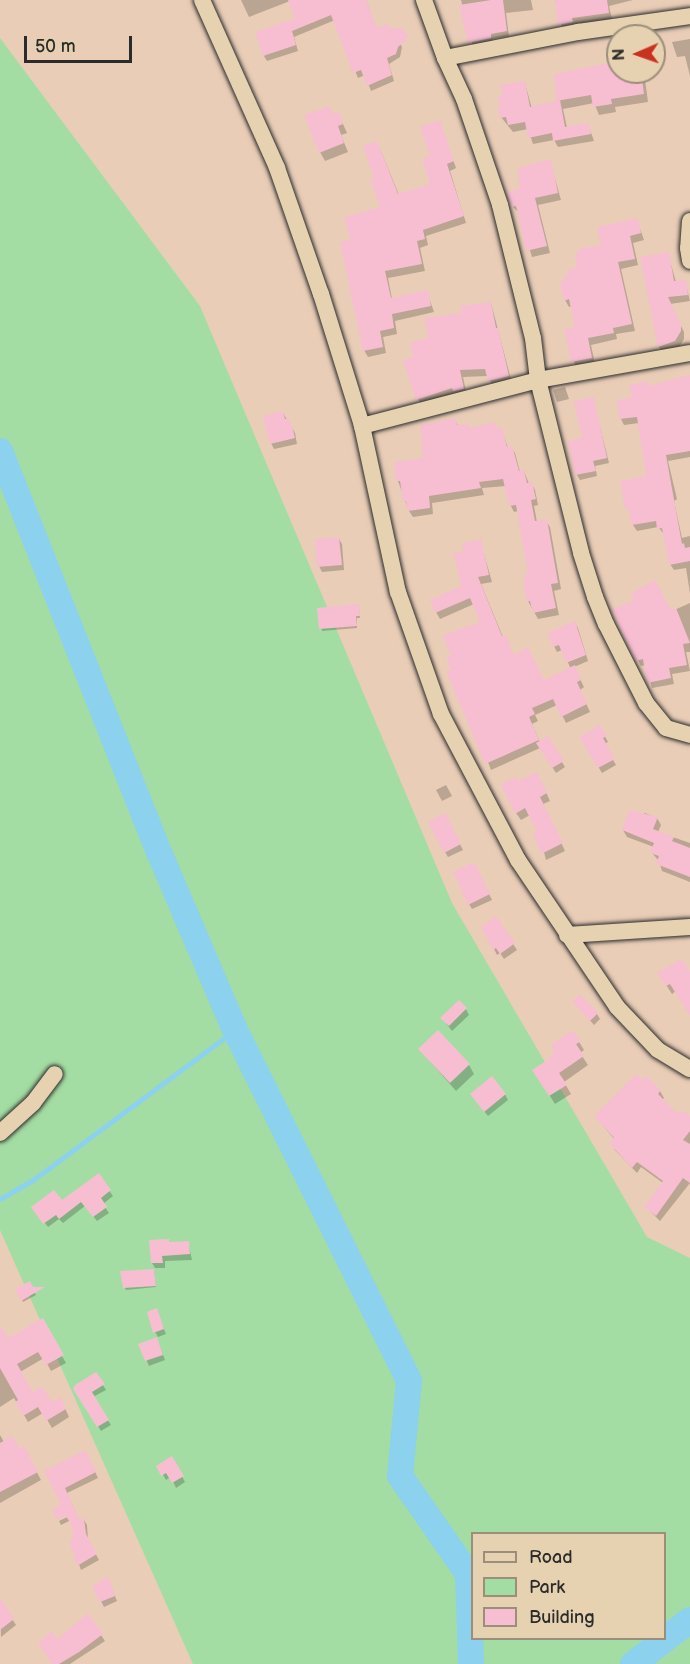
<!DOCTYPE html>
<html>
<head>
<meta charset="utf-8">
<style>
	body { margin:0 }
	#map { position:relative; width:690px; height:1664px; overflow:hidden; background:#e9cdb7; font-family:"Balsamiq Sans",sans-serif }
	div>[style] { position:absolute }
	.green>* { inset:0; background:#a4dda3 }
	.shadow>* { inset:0; background:#0003 }
	.stream>* { height:4.5px; margin:-2.25px; padding:0 2.25px; transform-origin:2.25px; border-radius:2.25px; background:#8cd1ed }
	.river>* { height:26px; margin:-13px; padding:0 13px; transform-origin:13px; border-radius:13px; background:#8cd1ed }
	.building>* { inset:0; background:#f7bed2 }
	.roads { filter:drop-shadow(0 0 2px #2b2b2b) drop-shadow(0 0 2px #2b2b2b) }
	.street>* { height:16px; margin:-8px; padding:0 8px; transform-origin:8px; border-radius:8px; background:#e6d1b0 }
	span { translate:-50% -50%; white-space:nowrap; text-align:center; line-height:1.15; -webkit-text-stroke:4.5px #e6d1b0; paint-order:stroke }
	.legend { position:absolute; left:471px; top:1532px; width:195px; height:108px; box-sizing:border-box; background:#e6d1b0; border:2px solid #9b8f7b; margin:0; padding:8px 10px; list-style:none; font-size:18px; color:#2b2b2b }
	.legend li { display:flex; align-items:center; gap:12px; height:30px }
	.legend b { width:30px; border:2px solid #9b8f7b }
	.north { position:absolute; left:606px; top:24px; width:60px; height:60px; box-sizing:border-box; background:#e6d1b0; border:2px solid #9b8f7b; border-radius:50%; rotate:268deg; font-size:16px; font-weight:700; line-height:24px; text-align:center; color:#2b2b2b }
	.north::after { content:''; display:block; margin:auto; width:21px; height:27px; background:#c8321e; clip-path:polygon(50% 0,100% 100%,50% 72%,0 100%) }
	.scale { position:absolute; left:24px; top:36px; width:108px; height:27px; box-sizing:border-box; border:3px solid #2b2b2b; border-top:0; padding-left:8px; font-size:18px; line-height:21px; white-space:nowrap; color:#2b2b2b; -webkit-text-stroke:4px #e6d1b0; paint-order:stroke }
</style>
</head>
<body>
<div id="map">
	<div class="green">
		<i style="clip-path:polygon(evenodd,0 38px,200px 306px,452px 903px,647px 1237px,690px 1258px,690px 1664px,193px 1664px,0 1230px,0 38px,472px 1534px,664px 1534px,664px 1638px,472px 1638px,472px 1534px)"></i>
	</div>
	<div class="shadow">
		<i style="clip-path:polygon(241px 0,366px 0,383px 47px,399px 42px,402px 47px,400px 57px,389px 64px,394px 81px,371px 91px,365px 75px,358px 78px,335px 20px,294px 37px,298px 51px,267px 61px,264px 56px,297px 19px,290px 1px,249px 17px)"></i>
		<i style="clip-path:polygon(461px 0,531px 0,533px 10px,506px 13px,509px 36px,493px 39px,493px 43px,473px 47px)"></i>
		<i style="clip-path:polygon(555px 0,633px 0,609px 6px,612px 19px,563px 31px)"></i>
		<i style="clip-path:polygon(690px 39px,690px 76px,685px 56px,677px 57px,672px 42px)"></i>
		<i style="clip-path:polygon(618px 57px,618px 72px,644px 72px,648px 102px,615px 107px,616px 112px,599px 115px,594px 103px,563px 109px,567px 128px,588px 124px,594px 141px,558px 147px,554px 140px,533px 144px,528px 129px,513px 132px,501px 117px,525px 83px,532px 109px,558px 101px,613px 63px,612px 58px)"></i>
		<i style="clip-path:polygon(338px 113px,347px 133px,341px 135px,348px 152px,325px 161px,320px 152px,333px 115px)"></i>
		<i style="clip-path:polygon(439px 122px,456px 168px,450px 171px,466px 223px,426px 236px,428px 245px,420px 248px,425px 271px,388px 278px,392px 299px,427px 292px,434px 312px,395px 321px,397px 334px,383px 337px,386px 353px,368px 357px,364px 350px,352px 241px,382px 208px,375px 179px,380px 149px,399px 195px,432px 185px,432px 157px)"></i>
		<i style="clip-path:polygon(550px 161px,561px 200px,538px 205px,550px 253px,532px 257px,519px 213px,513px 207px,521px 189px)"></i>
		<i style="clip-path:polygon(637px 220px,644px 240px,633px 243px,638px 265px,621px 269px,635px 331px,616px 334px,617px 339px,591px 345px,595px 364px,576px 368px,566px 330px,575px 328px,572px 306px,569px 307px,565px 300px,579px 269px)"></i>
		<i style="clip-path:polygon(668px 254px,676px 282px,685px 281px,690px 301px,670px 304px,684px 332px,684px 339px,679px 347px,663px 353px,659px 347px,642px 259px)"></i>
		<i style="clip-path:polygon(491px 303px,512px 383px,493px 387px,488px 376px,463px 377px,467px 396px,422px 406px,418px 399px,414px 358px,430px 340px,463px 314px)"></i>
		<i style="clip-path:polygon(690px 377px,690px 457px,668px 461px,677px 499px,674px 501px,682px 538px,690px 536px,690px 593px,686px 568px,674px 570px,670px 564px,664px 534px,658px 527px,637px 531px,633px 525px,648px 477px,639px 423px,624px 425px,621px 419px,646px 383px,649px 387px)"></i>
		<i style="clip-path:polygon(565px 387px,569px 399px,557px 402px,553px 390px)"></i>
		<i style="clip-path:polygon(593px 398px,609px 463px,595px 466px,597px 476px,580px 480px,577px 475px)"></i>
		<i style="clip-path:polygon(283px 413px,295px 433px,297px 444px,274px 449px,271px 443px)"></i>
		<i style="clip-path:polygon(455px 420px,459px 427px,468px 425px,470px 429px,501px 428px,508px 448px,511px 447px,515px 453px,520px 472px,524px 471px,529px 484px,531px 483px,535px 490px,538px 505px,534px 506px,537px 522px,546px 521px,550px 527px,561px 589px,554px 591px,559px 615px,538px 619px,528px 601px,530px 575px,518px 511px,514px 512px,511px 506px,506px 486px,482px 488px,484px 495px,432px 503px,433px 514px,413px 517px,409px 511px,398px 481px,425px 459px)"></i>
		<i style="clip-path:polygon(339px 539px,342px 544px,344px 570px,322px 572px,319px 566px)"></i>
		<i style="clip-path:polygon(480px 540px,492px 582px,481px 584px,503px 637px,514px 656px,544px 682px,571px 669px,562px 650px,557px 652px,554px 646px,575px 623px,578px 628px,588px 661px,574px 667px,584px 687px,580px 690px,590px 712px,566px 723px,557px 705px,535px 715px,538px 721px,532px 724px,540px 742px,547px 738px,565px 767px,556px 773px,540px 748px,491px 770px,453px 670px,453px 657px,482px 623px,474px 604px,440px 619px,436px 612px,463px 586px,465px 553px)"></i>
		<i style="clip-path:polygon(690px 603px,690px 652px,686px 652px,690px 671px,672px 674px,674px 684px,652px 688px,646px 665px,641px 666px,638px 660px,670px 612px)"></i>
		<i style="clip-path:polygon(359px 608px,360px 618px,357px 618px,357px 628px,322px 631px,319px 610px)"></i>
		<i style="clip-path:polygon(600px 727px,608px 742px,604px 744px,616px 765px,602px 773px,581px 738px)"></i>
		<i style="clip-path:polygon(541px 781px,550px 801px,543px 804px,565px 851px,546px 860px,539px 832px,530px 815px,521px 820px,516px 813px,517px 783px)"></i>
		<i style="clip-path:polygon(446px 785px,452px 796px,442px 801px,436px 790px)"></i>
		<i style="clip-path:polygon(645px 813px,657px 818px,661px 825px,658px 832px,690px 843px,690px 882px,662px 871px,659px 861px,652px 853px,654px 847px,627px 837px,623px 830px)"></i>
		<i style="clip-path:polygon(445px 815px,463px 850px,448px 857px,445px 852px)"></i>
		<i style="clip-path:polygon(478px 872px,492px 900px,472px 909px,469px 904px)"></i>
		<i style="clip-path:polygon(496px 918px,517px 950px,504px 959px,500px 953px,497px 955px,483px 927px)"></i>
		<i style="clip-path:polygon(659px 974px,690px 974px,690px 1014px,676px 991px,672px 994px)"></i>
		<i style="clip-path:polygon(574px 1002px,597px 1014px,600px 1019px,594px 1025px)"></i>
		<i style="clip-path:polygon(466px 1009px,469px 1015px,452px 1031px,442px 1018px)"></i>
		<i style="clip-path:polygon(579px 1042px,584px 1050px,580px 1053px,588px 1065px,564px 1082px,571px 1094px,555px 1104px,539px 1079px,550px 1060px)"></i>
		<i style="clip-path:polygon(420px 1050px,469px 1065px,474px 1074px,456px 1091px)"></i>
		<i style="clip-path:polygon(660px 1091px,664px 1098px,662px 1100px,679px 1117px,690px 1117px,690px 1183px,660px 1221px,646px 1207px,663px 1183px,641px 1167px,637px 1173px,615px 1150px,611px 1143px,615px 1140px,595px 1116px)"></i>
		<i style="clip-path:polygon(505px 1094px,508px 1100px,488px 1116px,471px 1095px)"></i>
		<i style="clip-path:polygon(98px 1175px,113px 1196px,103px 1204px,109px 1213px,97px 1221px,85px 1206px,63px 1223px,59px 1219px,48px 1227px,36px 1211px,61px 1202px)"></i>
		<i style="clip-path:polygon(151px 1242px,188px 1242px,192px 1260px,165px 1261px,165px 1268px,155px 1268px,152px 1263px)"></i>
		<i style="clip-path:polygon(154px 1270px,156px 1287px,126px 1290px,125px 1288px)"></i>
		<i style="clip-path:polygon(29px 1283px,36px 1295px,23px 1302px,17px 1290px)"></i>
		<i style="clip-path:polygon(156px 1310px,166px 1334px,158px 1337px,155px 1332px)"></i>
		<i style="clip-path:polygon(42px 1320px,66px 1363px,51px 1371px,44px 1358px,20px 1372px,32px 1394px,52px 1404px,64px 1406px,69px 1417px,52px 1428px,43px 1413px,28px 1422px,14px 1398px,0 1407px,0 1329px,7px 1340px)"></i>
		<i style="clip-path:polygon(159px 1344px,165px 1360px,149px 1366px,140px 1345px)"></i>
		<i style="clip-path:polygon(96px 1374px,106px 1390px,93px 1397px,111px 1425px,101px 1431px,75px 1389px)"></i>
		<i style="clip-path:polygon(0 1435px,4px 1442px,19px 1451px,24px 1448px,41px 1480px,0 1503px)"></i>
		<i style="clip-path:polygon(88px 1457px,98px 1478px,67px 1493px,79px 1520px,84px 1520px,87px 1525px,88px 1540px,99px 1560px,81px 1570px,71px 1541px,74px 1539px,74px 1526px,71px 1520px,61px 1525px,59px 1521px,74px 1514px,63px 1505px,46px 1471px)"></i>
		<i style="clip-path:polygon(172px 1458px,185px 1482px,176px 1488px,171px 1477px,166px 1480px,158px 1466px)"></i>
		<i style="clip-path:polygon(110px 1584px,117px 1601px,104px 1607px,94px 1587px)"></i>
		<i style="clip-path:polygon(1px 1602px,16px 1625px,1px 1637px,0 1603px)"></i>
		<i style="clip-path:polygon(88px 1616px,105px 1641px,70px 1664px,54px 1664px)"></i>
	</div>
	<div class="stream">
		<i style="left:0;top:1199px;width:38px;rotate:-30deg"></i>
		<i style="left:33px;top:1180px;width:252px;rotate:-36.6deg"></i>
	</div>
	<div class="river">
		<i style="left:0;top:451px;width:431px;rotate:68.4deg"></i>
		<i style="left:159px;top:852px;width:194px;rotate:66.9deg"></i>
		<i style="left:235px;top:1030px;width:392px;rotate:63.6deg"></i>
		<i style="left:409px;top:1381px;width:95px;rotate:95.4deg"></i>
		<i style="left:400px;top:1476px;width:119px;rotate:55.2deg"></i>
		<i style="left:468px;top:1574px;width:90px;rotate:88.1deg"></i>
		<i style="left:633px;top:1664px;width:72px;rotate:-37.7deg"></i>
	</div>
	<div class="building">
		<i style="clip-path:polygon(288px 0,366px 0,377px 28px,387px 24px,389px 28px,402px 28px,409px 37px,398px 47px,396px 54px,387px 58px,392px 75px,367px 86px,361px 70px,353px 73px,331px 15px,292px 31px,296px 45px,263px 56px,255px 32px,295px 18px)"></i>
		<i style="clip-path:polygon(491px 0,503px 0,507px 31px,491px 34px,491px 38px,468px 43px,459px 5px)"></i>
		<i style="clip-path:polygon(555px 0,607px 0,609px 13px,572px 18px,573px 22px,558px 25px)"></i>
		<i style="clip-path:polygon(618px 61px,618px 72px,641px 72px,644px 94px,611px 99px,612px 104px,593px 107px,591px 95px,556px 101px,554px 74px)"></i>
		<i style="clip-path:polygon(525px 81px,530px 107px,560px 100px,565px 127px,589px 123px,591px 134px,553px 141px,552px 133px,528px 138px,525px 122px,508px 125px,506px 117px,499px 118px,498px 107px,500px 107px,498px 96px,503px 95px,501px 85px)"></i>
		<i style="clip-path:polygon(330px 106px,333px 114px,339px 112px,343px 124px,338px 126px,344px 143px,319px 153px,304px 115px)"></i>
		<i style="clip-path:polygon(440px 120px,454px 161px,447px 164px,464px 216px,423px 230px,425px 239px,417px 241px,422px 264px,385px 271px,391px 298px,428px 290px,431px 306px,392px 314px,394px 328px,380px 331px,383px 347px,363px 351px,340px 242px,350px 240px,344px 217px,380px 207px,370px 179px,374px 178px,363px 146px,377px 141px,398px 194px,430px 184px,422px 159px,430px 156px,420px 127px)"></i>
		<i style="clip-path:polygon(551px 159px,558px 193px,535px 198px,547px 246px,526px 251px,516px 206px,511px 207px,507px 192px,520px 188px,518px 168px)"></i>
		<i style="clip-path:polygon(638px 218px,641px 233px,630px 236px,635px 259px,618px 262px,632px 324px,613px 328px,614px 333px,588px 338px,592px 358px,571px 362px,564px 329px,574px 327px,574px 323px,569px 299px,564px 301px,560px 285px,570px 269px,577px 268px,575px 252px,580px 252px,580px 248px,601px 246px,597px 227px)"></i>
		<i style="clip-path:polygon(669px 252px,674px 281px,686px 280px,688px 295px,668px 297px,681px 324px,681px 331px,675px 341px,658px 347px,640px 257px)"></i>
		<i style="clip-path:polygon(491px 302px,496px 328px,498px 328px,509px 376px,488px 381px,485px 369px,460px 370px,464px 389px,453px 391px,452px 388px,416px 400px,403px 360px,413px 357px,410px 342px,428px 338px,424px 318px,461px 313px,460px 306px)"></i>
		<i style="clip-path:polygon(690px 375px,690px 451px,666px 455px,682px 544px,684px 543px,685px 548px,690px 547px,690px 561px,669px 565px,662px 528px,657px 529px,656px 521px,632px 525px,628px 508px,625px 509px,620px 481px,646px 476px,637px 417px,619px 419px,617px 400px,632px 397px,629px 385px,647px 381px,648px 386px)"></i>
		<i style="clip-path:polygon(594px 397px,607px 458px,593px 461px,596px 471px,575px 475px,568px 441px,582px 438px,574px 401px)"></i>
		<i style="clip-path:polygon(283px 411px,285px 419px,289px 418px,292px 426px,295px 438px,270px 444px,263px 416px)"></i>
		<i style="clip-path:polygon(456px 418px,457px 425px,469px 424px,469px 428px,494px 422px,496px 428px,502px 427px,507px 447px,512px 445px,519px 471px,524px 470px,527px 483px,532px 482px,536px 499px,531px 500px,535px 521px,547px 519px,558px 583px,551px 584px,556px 608px,533px 613px,530px 601px,527px 602px,523px 582px,525px 582px,524px 575px,528px 574px,516px 505px,509px 506px,503px 479px,479px 482px,481px 488px,429px 496px,430px 508px,408px 511px,406px 501px,403px 501px,400px 481px,396px 481px,394px 462px,423px 458px,420px 425px)"></i>
		<i style="clip-path:polygon(339px 537px,342px 565px,317px 567px,315px 539px)"></i>
		<i style="clip-path:polygon(481px 539px,489px 575px,478px 577px,502px 636px,506px 635px,514px 655px,528px 647px,544px 680px,575px 665px,581px 680px,577px 682px,587px 704px,561px 717px,553px 699px,532px 708px,535px 714px,529px 717px,539px 740px,485px 764px,446px 671px,451px 669px,446px 658px,451px 656px,443px 635px,480px 622px,470px 598px,435px 613px,430px 600px,461px 586px,454px 553px,464px 552px,462px 543px)"></i>
		<i style="clip-path:polygon(655px 580px,671px 610px,676px 608px,690px 643px,683px 644px,687px 665px,669px 668px,671px 678px,647px 683px,643px 659px,636px 661px,612px 610px,634px 600px,631px 593px)"></i>
		<i style="clip-path:polygon(359px 604px,360px 616px,356px 616px,357px 626px,319px 629px,317px 608px)"></i>
		<i style="clip-path:polygon(575px 621px,586px 655px,566px 663px,559px 645px,553px 647px,547px 633px)"></i>
		<i style="clip-path:polygon(600px 725px,607px 736px,603px 738px,615px 759px,598px 768px,579px 737px)"></i>
		<i style="clip-path:polygon(548px 736px,564px 761px,552px 768px,536px 743px)"></i>
		<i style="clip-path:polygon(537px 772px,547px 793px,540px 797px,563px 843px,541px 854px,533px 833px,537px 832px,525px 808px,515px 814px,501px 784px,516px 777px,518px 781px)"></i>
		<i style="clip-path:polygon(629px 810px,658px 817px,653px 829px,674px 837px,672px 841px,690px 848px,690px 877px,656px 864px,659px 856px,650px 853px,654px 843px,622px 830px)"></i>
		<i style="clip-path:polygon(446px 813px,461px 844px,444px 853px,428px 822px)"></i>
		<i style="clip-path:polygon(472px 863px,476px 865px,490px 894px,468px 905px,453px 872px)"></i>
		<i style="clip-path:polygon(496px 916px,515px 943px,500px 954px,496px 948px,493px 950px,481px 927px)"></i>
		<i style="clip-path:polygon(682px 959px,690px 972px,690px 1016px,670px 984px,666px 986px,657px 973px)"></i>
		<i style="clip-path:polygon(580px 994px,598px 1013px,590px 1021px,572px 1002px)"></i>
		<i style="clip-path:polygon(459px 1000px,467px 1008px,449px 1026px,440px 1018px)"></i>
		<i style="clip-path:polygon(438px 1030px,470px 1064px,450px 1083px,418px 1049px)"></i>
		<i style="clip-path:polygon(572px 1030px,581px 1041px,576px 1044px,584px 1056px,559px 1073px,567px 1085px,549px 1096px,532px 1070px,549px 1059px,554px 1051px,551px 1045px)"></i>
		<i style="clip-path:polygon(636px 1074px,643px 1080px,646px 1076px,661px 1090px,658px 1094px,678px 1114px,682px 1110px,690px 1116px,690px 1131px,683px 1140px,690px 1144px,690px 1183px,683px 1178px,656px 1216px,644px 1207px,663px 1181px,637px 1162px,632px 1168px,609px 1143px,614px 1138px,594px 1116px)"></i>
		<i style="clip-path:polygon(492px 1076px,506px 1094px,484px 1112px,470px 1094px)"></i>
		<i style="clip-path:polygon(99px 1173px,111px 1190px,101px 1198px,107px 1207px,93px 1217px,81px 1202px,59px 1219px,56px 1215px,43px 1224px,31px 1207px,54px 1190px,62px 1200px)"></i>
		<i style="clip-path:polygon(169px 1239px,169px 1242px,189px 1241px,190px 1254px,162px 1256px,163px 1263px,151px 1263px,149px 1240px)"></i>
		<i style="clip-path:polygon(154px 1269px,156px 1286px,123px 1288px,120px 1271px)"></i>
		<i style="clip-path:polygon(30px 1281px,33px 1287px,45px 1287px,21px 1301px,15px 1289px)"></i>
		<i style="clip-path:polygon(157px 1308px,164px 1329px,153px 1333px,147px 1312px)"></i>
		<i style="clip-path:polygon(43px 1318px,64px 1355px,46px 1365px,38px 1352px,17px 1364px,33px 1392px,42px 1386px,52px 1402px,60px 1397px,66px 1409px,46px 1421px,38px 1407px,23px 1416px,15px 1402px,18px 1400px,0 1368px,0 1325px,8px 1338px)"></i>
		<i style="clip-path:polygon(157px 1337px,163px 1355px,145px 1361px,138px 1344px)"></i>
		<i style="clip-path:polygon(96px 1372px,105px 1384px,92px 1392px,109px 1420px,97px 1427px,73px 1389px,75px 1385px)"></i>
		<i style="clip-path:polygon(12px 1436px,20px 1449px,24px 1446px,38px 1472px,0 1492px,0 1443px)"></i>
		<i style="clip-path:polygon(85px 1450px,96px 1472px,65px 1488px,79px 1519px,84px 1518px,86px 1534px,97px 1554px,77px 1566px,69px 1540px,73px 1538px,72px 1526px,66px 1516px,57px 1520px,52px 1509px,61px 1505px,44px 1471px)"></i>
		<i style="clip-path:polygon(172px 1456px,184px 1476px,172px 1483px,166px 1473px,161px 1476px,156px 1466px)"></i>
		<i style="clip-path:polygon(108px 1576px,115px 1596px,100px 1602px,92px 1587px)"></i>
		<i style="clip-path:polygon(0 1598px,14px 1619px,0 1630px)"></i>
		<i style="clip-path:polygon(88px 1613px,103px 1634px,79px 1652px,59px 1664px,52px 1664px,38px 1643px,52px 1631px,57px 1639px)"></i>
	</div>
	<div class="roads">
		<div class="street">
			<i style="left:202px;top:0;width:184px;rotate:65.9deg"></i>
			<i style="left:277px;top:168px;width:133px;rotate:70.8deg"></i>
			<i style="left:321px;top:294px;width:138px;rotate:72.7deg"></i>
			<i style="left:362px;top:426px;width:170px;rotate:77.8deg"></i>
			<i style="left:398px;top:592px;width:129px;rotate:70.6deg"></i>
			<i style="left:441px;top:714px;width:165px;rotate:62.2deg"></i>
			<i style="left:518px;top:860px;width:177px;rotate:56deg"></i>
			<i style="left:617px;top:1007px;width:59px;rotate:46.4deg"></i>
			<i style="left:658px;top:1050px;width:37px;rotate:31deg"></i>
			<i style="left:424px;top:0;width:62px;rotate:70.1deg"></i>
			<i style="left:445px;top:58px;width:45px;rotate:65.1deg"></i>
			<i style="left:464px;top:99px;width:112px;rotate:71.2deg"></i>
			<i style="left:500px;top:205px;width:137px;rotate:76.1deg"></i>
			<i style="left:533px;top:338px;width:42px;rotate:83.2deg"></i>
			<i style="left:538px;top:380px;width:178px;rotate:76deg"></i>
			<i style="left:581px;top:553px;width:46px;rotate:72.3deg"></i>
			<i style="left:595px;top:597px;width:29px;rotate:68deg"></i>
			<i style="left:606px;top:624px;width:89px;rotate:63.1deg"></i>
			<i style="left:646px;top:703px;width:32px;rotate:51deg"></i>
			<i style="left:666px;top:728px;width:25px;rotate:16deg"></i>
			<i style="left:445px;top:58px;width:136px;rotate:-11.1deg"></i>
			<i style="left:578px;top:32px;width:113px;rotate:-8.1deg"></i>
			<i style="left:690px;top:221px;width:27px;rotate:94deg"></i>
			<i style="left:688px;top:248px;width:13px;rotate:81deg"></i>
			<i style="left:362px;top:426px;width:182px;rotate:-14.6deg"></i>
			<i style="left:538px;top:380px;width:154px;rotate:-10.1deg"></i>
			<i style="left:567px;top:935px;width:123px;rotate:-3.7deg"></i>
			<i style="left:0;top:1133px;width:45px;rotate:-42.3deg"></i>
			<i style="left:33px;top:1103px;width:36px;rotate:-53deg"></i>
		</div>
	</div>
	<ul class="legend">
	<li><b style="height:8px;background:#e6d1b0"></b>Road</li>
	<li><b style="height:16px;background:#a4dda3"></b>Park</li>
	<li><b style="height:16px;background:#f7bed2"></b>Building</li>
	</ul>
	<div class="north">N</div>
	<div class="scale">50 m</div>
</div>
</body>
</html>
